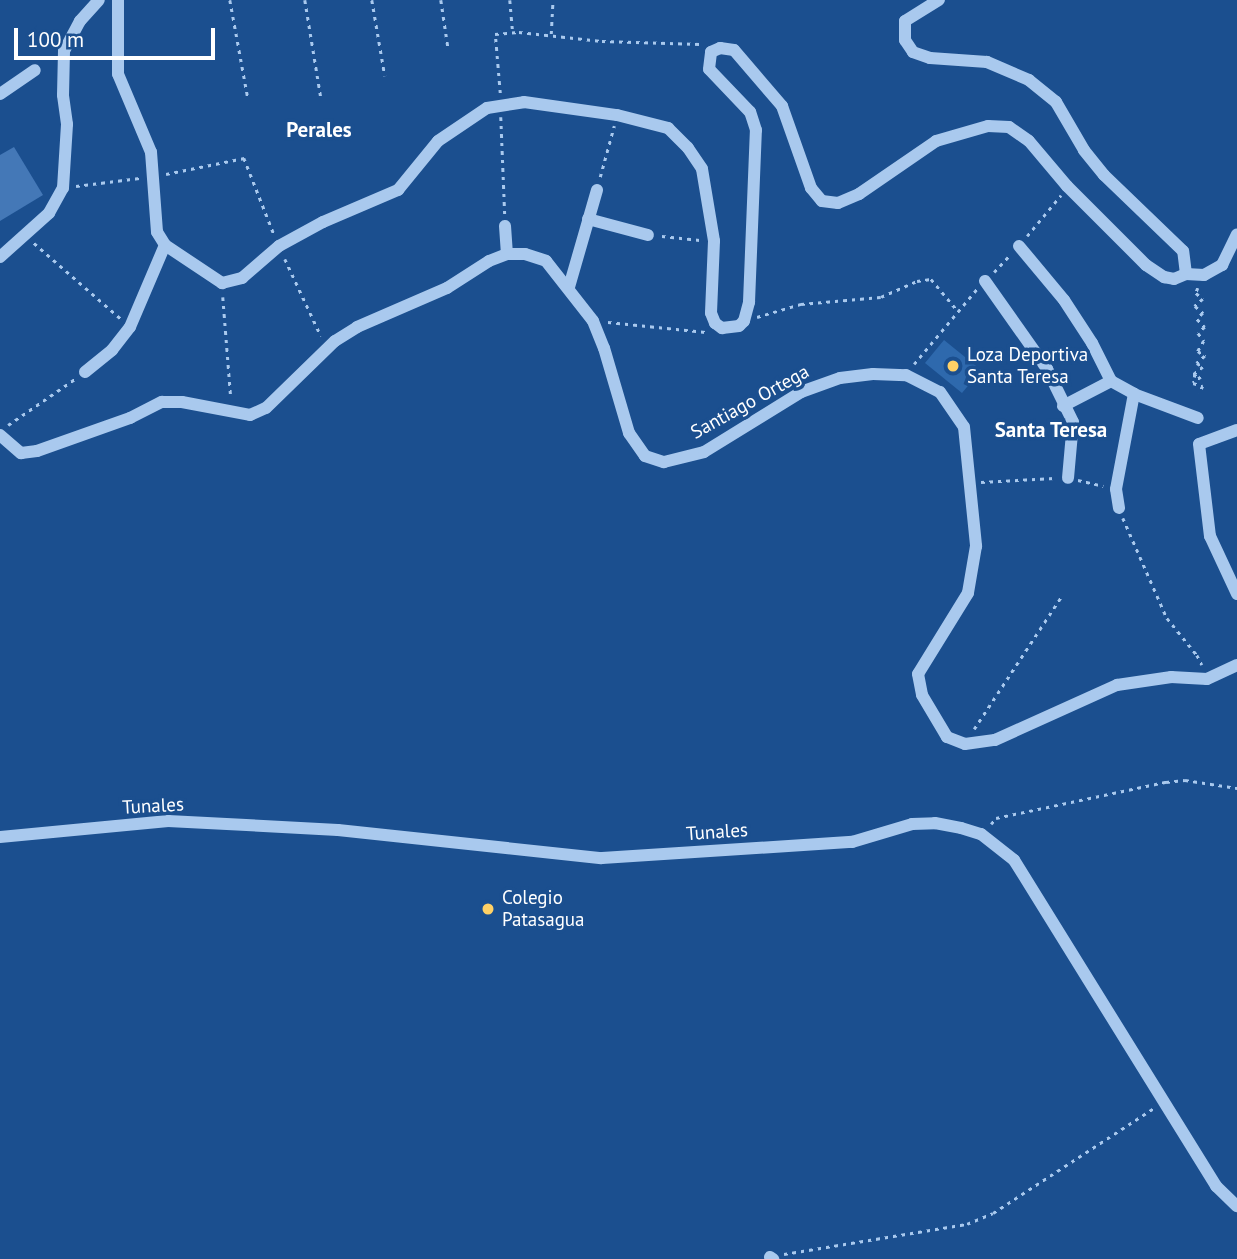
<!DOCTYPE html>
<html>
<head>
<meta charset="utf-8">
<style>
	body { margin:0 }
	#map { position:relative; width:1237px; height:1259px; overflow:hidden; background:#1b4f8f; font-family:"PT Sans",sans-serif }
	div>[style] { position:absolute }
	.green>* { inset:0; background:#2e69ad }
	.building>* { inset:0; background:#4478b7 }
	.path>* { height:2.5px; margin-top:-1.25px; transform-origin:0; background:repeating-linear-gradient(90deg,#a9c9ee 0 3.5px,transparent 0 8.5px) }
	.minor>* { height:12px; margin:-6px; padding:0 6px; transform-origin:6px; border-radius:6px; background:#a9c9ee }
	.dots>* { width:19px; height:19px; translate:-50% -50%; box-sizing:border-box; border:4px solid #1b4f8f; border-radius:50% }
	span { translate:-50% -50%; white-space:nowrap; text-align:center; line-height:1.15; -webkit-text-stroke:7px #1b4f8f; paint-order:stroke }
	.poi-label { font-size:19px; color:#fff }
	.left { translate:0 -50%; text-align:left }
	.street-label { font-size:19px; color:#fff }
	.neighbourhood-label { font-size:21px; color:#fff; font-weight:700 }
	.scale { position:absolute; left:14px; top:28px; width:201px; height:32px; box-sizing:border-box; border:4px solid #fff; border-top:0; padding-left:9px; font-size:21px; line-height:24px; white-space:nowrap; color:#fff; -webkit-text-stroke:5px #1b4f8f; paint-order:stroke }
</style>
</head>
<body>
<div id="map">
	<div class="green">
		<i style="clip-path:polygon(944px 340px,981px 370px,962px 393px,925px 363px)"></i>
	</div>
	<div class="building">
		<i style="clip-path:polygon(14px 147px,43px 195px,0 221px,0 155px)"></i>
	</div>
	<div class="path">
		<i style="left:230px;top:0;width:100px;rotate:79.6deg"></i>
		<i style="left:305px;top:0;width:99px;rotate:80.7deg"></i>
		<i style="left:372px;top:0;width:77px;rotate:80.3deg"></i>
		<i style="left:441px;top:0;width:48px;rotate:81.5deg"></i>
		<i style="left:510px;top:0;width:32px;rotate:85deg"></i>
		<i style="left:551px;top:34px;width:34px;rotate:-87deg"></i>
		<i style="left:500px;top:93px;width:59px;rotate:-94.8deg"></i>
		<i style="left:495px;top:34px;width:24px;rotate:-5deg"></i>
		<i style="left:519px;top:32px;width:83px;rotate:6.2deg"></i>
		<i style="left:602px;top:41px;width:98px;rotate:1.8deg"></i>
		<i style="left:501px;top:117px;width:99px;rotate:87.7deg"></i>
		<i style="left:166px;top:174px;width:80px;rotate:-11.6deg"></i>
		<i style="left:244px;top:158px;width:82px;rotate:68.5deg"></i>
		<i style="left:600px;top:177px;width:53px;rotate:-74.6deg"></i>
		<i style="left:76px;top:186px;width:64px;rotate:-7.2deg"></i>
		<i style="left:662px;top:236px;width:38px;rotate:6deg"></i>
		<i style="left:1027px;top:236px;width:53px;rotate:-50.3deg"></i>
		<i style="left:34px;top:243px;width:116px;rotate:41.1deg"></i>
		<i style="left:285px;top:259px;width:85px;rotate:64.9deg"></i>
		<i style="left:994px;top:272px;width:25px;rotate:-47deg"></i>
		<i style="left:1198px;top:288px;width:5px;rotate:112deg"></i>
		<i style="left:1196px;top:293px;width:9px;rotate:41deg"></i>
		<i style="left:1203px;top:299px;width:11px;rotate:139deg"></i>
		<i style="left:1195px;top:306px;width:11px;rotate:41deg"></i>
		<i style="left:1203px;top:313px;width:8px;rotate:135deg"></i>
		<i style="left:1197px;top:319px;width:11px;rotate:45deg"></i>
		<i style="left:1205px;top:327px;width:9px;rotate:139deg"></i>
		<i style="left:1198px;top:333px;width:10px;rotate:53deg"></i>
		<i style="left:1204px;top:341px;width:12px;rotate:121deg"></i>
		<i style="left:1198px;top:351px;width:9px;rotate:36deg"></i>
		<i style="left:1205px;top:356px;width:11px;rotate:139deg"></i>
		<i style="left:1197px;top:363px;width:7px;rotate:34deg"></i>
		<i style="left:1203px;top:367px;width:13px;rotate:141deg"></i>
		<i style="left:1193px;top:375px;width:8px;rotate:14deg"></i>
		<i style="left:1201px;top:377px;width:10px;rotate:143deg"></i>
		<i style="left:1193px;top:383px;width:10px;rotate:17deg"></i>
		<i style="left:1203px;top:386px;width:8px;rotate:120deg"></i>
		<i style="left:223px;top:297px;width:101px;rotate:85.5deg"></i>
		<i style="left:757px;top:317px;width:46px;rotate:-16.5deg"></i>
		<i style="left:801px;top:304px;width:80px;rotate:-5deg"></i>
		<i style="left:881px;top:297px;width:39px;rotate:-24deg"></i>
		<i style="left:917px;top:281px;width:14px;rotate:-8deg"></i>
		<i style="left:931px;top:279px;width:40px;rotate:50deg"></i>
		<i style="left:608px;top:322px;width:98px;rotate:5.9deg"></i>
		<i style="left:914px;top:364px;width:98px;rotate:-50deg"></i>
		<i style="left:8px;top:425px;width:81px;rotate:-34.5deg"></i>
		<i style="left:1078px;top:480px;width:26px;rotate:13deg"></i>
		<i style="left:981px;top:482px;width:74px;rotate:-3.1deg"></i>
		<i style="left:1123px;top:518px;width:109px;rotate:66.3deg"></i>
		<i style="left:1167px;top:618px;width:48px;rotate:51deg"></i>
		<i style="left:1197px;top:655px;width:11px;rotate:63deg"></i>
		<i style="left:974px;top:729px;width:158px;rotate:-56.6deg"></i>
		<i style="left:991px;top:824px;width:8px;rotate:-50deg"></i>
		<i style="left:996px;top:818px;width:174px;rotate:-12deg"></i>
		<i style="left:1166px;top:782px;width:19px;rotate:-6deg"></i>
		<i style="left:1185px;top:780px;width:53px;rotate:8.7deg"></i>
		<i style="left:784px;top:1254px;width:185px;rotate:-9.3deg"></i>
		<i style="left:967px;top:1224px;width:28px;rotate:-23deg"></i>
		<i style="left:993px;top:1213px;width:192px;rotate:-33.1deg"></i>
	</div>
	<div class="minor">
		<i style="left:118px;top:0;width:74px;rotate:90deg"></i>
		<i style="left:118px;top:74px;width:85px;rotate:67.1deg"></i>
		<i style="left:151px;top:152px;width:80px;rotate:85.7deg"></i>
		<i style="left:157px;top:232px;width:15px;rotate:58deg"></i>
		<i style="left:165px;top:245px;width:69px;rotate:33.7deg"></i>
		<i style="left:222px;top:283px;width:21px;rotate:-14deg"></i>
		<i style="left:242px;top:278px;width:49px;rotate:-40.9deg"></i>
		<i style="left:279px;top:246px;width:50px;rotate:-28.6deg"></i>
		<i style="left:323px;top:222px;width:82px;rotate:-23.1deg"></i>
		<i style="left:398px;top:190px;width:63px;rotate:-50.8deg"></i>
		<i style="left:438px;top:141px;width:59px;rotate:-34deg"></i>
		<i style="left:487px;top:108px;width:37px;rotate:-9deg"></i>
		<i style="left:524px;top:102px;width:94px;rotate:8deg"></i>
		<i style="left:617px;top:115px;width:53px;rotate:14.3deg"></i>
		<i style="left:668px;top:128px;width:28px;rotate:45deg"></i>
		<i style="left:688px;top:148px;width:25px;rotate:56deg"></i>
		<i style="left:702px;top:169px;width:73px;rotate:80.5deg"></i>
		<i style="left:714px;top:241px;width:72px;rotate:92.4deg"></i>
		<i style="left:711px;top:313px;width:11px;rotate:68deg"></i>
		<i style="left:715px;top:323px;width:9px;rotate:36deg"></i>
		<i style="left:722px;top:328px;width:17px;rotate:-7deg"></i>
		<i style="left:739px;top:326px;width:7px;rotate:-45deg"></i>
		<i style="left:744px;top:321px;width:20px;rotate:-75deg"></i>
		<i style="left:749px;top:302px;width:172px;rotate:-87.7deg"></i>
		<i style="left:756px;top:130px;width:19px;rotate:-108deg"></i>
		<i style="left:750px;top:112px;width:59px;rotate:-133.6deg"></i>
		<i style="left:709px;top:69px;width:17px;rotate:-83deg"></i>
		<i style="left:711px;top:52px;width:10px;rotate:-24deg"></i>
		<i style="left:720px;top:48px;width:14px;rotate:8deg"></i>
		<i style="left:734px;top:50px;width:74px;rotate:49.4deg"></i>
		<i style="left:782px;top:106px;width:87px;rotate:70.5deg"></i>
		<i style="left:811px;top:188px;width:17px;rotate:50deg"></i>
		<i style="left:822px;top:201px;width:16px;rotate:7deg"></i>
		<i style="left:838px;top:203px;width:23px;rotate:-23deg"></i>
		<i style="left:859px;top:194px;width:93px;rotate:-34.5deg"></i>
		<i style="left:936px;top:141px;width:54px;rotate:-16.1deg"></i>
		<i style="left:988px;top:126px;width:21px;rotate:3deg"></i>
		<i style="left:1009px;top:127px;width:24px;rotate:35deg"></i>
		<i style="left:1029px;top:141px;width:59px;rotate:49.8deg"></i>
		<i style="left:1067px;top:186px;width:112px;rotate:45deg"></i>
		<i style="left:1146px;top:265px;width:22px;rotate:34deg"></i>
		<i style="left:1164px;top:277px;width:10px;rotate:11deg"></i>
		<i style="left:1174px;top:279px;width:13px;rotate:-23deg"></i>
		<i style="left:1186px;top:274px;width:23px;rotate:-97deg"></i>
		<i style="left:1183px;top:251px;width:110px;rotate:-136.1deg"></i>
		<i style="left:1104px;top:175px;width:32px;rotate:-129deg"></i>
		<i style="left:1084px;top:150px;width:56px;rotate:-120.3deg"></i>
		<i style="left:1056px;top:102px;width:35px;rotate:-141deg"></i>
		<i style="left:1029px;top:80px;width:46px;rotate:-156.8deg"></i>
		<i style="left:987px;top:62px;width:57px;rotate:-176deg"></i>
		<i style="left:930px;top:58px;width:18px;rotate:-161deg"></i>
		<i style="left:913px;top:52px;width:14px;rotate:-124deg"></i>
		<i style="left:905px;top:40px;width:19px;rotate:-90deg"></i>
		<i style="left:905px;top:21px;width:40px;rotate:-32deg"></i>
		<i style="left:0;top:94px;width:42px;rotate:-34.4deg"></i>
		<i style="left:588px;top:219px;width:62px;rotate:14.9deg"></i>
		<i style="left:505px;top:226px;width:28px;rotate:86deg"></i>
		<i style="left:1019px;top:246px;width:70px;rotate:50.2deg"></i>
		<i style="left:1064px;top:300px;width:51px;rotate:56.9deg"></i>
		<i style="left:1092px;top:343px;width:42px;rotate:63.4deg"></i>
		<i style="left:1111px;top:381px;width:26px;rotate:29deg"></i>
		<i style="left:1134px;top:394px;width:68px;rotate:20.6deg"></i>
		<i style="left:0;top:257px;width:66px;rotate:-41.9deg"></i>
		<i style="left:49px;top:213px;width:29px;rotate:-61deg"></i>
		<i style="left:63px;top:188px;width:64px;rotate:-86.4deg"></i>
		<i style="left:67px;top:124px;width:29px;rotate:-98deg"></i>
		<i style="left:63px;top:95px;width:44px;rotate:-88.7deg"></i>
		<i style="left:64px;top:51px;width:34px;rotate:-62deg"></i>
		<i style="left:80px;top:21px;width:28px;rotate:-48deg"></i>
		<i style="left:1186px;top:274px;width:18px;rotate:3deg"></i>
		<i style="left:1204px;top:275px;width:21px;rotate:-29deg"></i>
		<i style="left:1222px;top:265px;width:34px;rotate:-64deg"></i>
		<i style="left:985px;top:281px;width:108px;rotate:54.8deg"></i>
		<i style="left:1047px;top:369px;width:59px;rotate:63.9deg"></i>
		<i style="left:1073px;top:422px;width:56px;rotate:95.1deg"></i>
		<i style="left:569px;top:287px;width:101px;rotate:-73.9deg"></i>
		<i style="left:85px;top:372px;width:35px;rotate:-39deg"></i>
		<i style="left:112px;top:350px;width:29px;rotate:-52deg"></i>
		<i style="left:130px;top:327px;width:89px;rotate:-66.9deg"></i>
		<i style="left:1063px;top:406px;width:54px;rotate:-27.5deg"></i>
		<i style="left:1237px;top:430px;width:40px;rotate:159.8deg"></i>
		<i style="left:1199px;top:444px;width:93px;rotate:83.2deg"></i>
		<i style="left:1210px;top:536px;width:64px;rotate:65deg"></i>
		<i style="left:0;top:435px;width:28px;rotate:41deg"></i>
		<i style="left:21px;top:453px;width:16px;rotate:-7deg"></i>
		<i style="left:37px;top:451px;width:99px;rotate:-19.5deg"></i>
		<i style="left:130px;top:418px;width:36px;rotate:-27deg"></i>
		<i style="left:162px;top:402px;width:20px"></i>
		<i style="left:182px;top:402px;width:69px;rotate:10.8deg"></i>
		<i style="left:250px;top:415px;width:17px;rotate:-24deg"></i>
		<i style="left:266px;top:408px;width:96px;rotate:-44.2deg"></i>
		<i style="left:335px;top:341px;width:26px;rotate:-32deg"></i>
		<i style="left:357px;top:327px;width:98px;rotate:-23.4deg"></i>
		<i style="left:447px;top:288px;width:50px;rotate:-32.7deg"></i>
		<i style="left:489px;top:261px;width:19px;rotate:-21deg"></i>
		<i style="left:507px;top:254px;width:18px"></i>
		<i style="left:525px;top:254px;width:22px;rotate:18deg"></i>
		<i style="left:546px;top:261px;width:76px;rotate:51.9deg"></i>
		<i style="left:593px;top:321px;width:29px;rotate:68deg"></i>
		<i style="left:604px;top:348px;width:89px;rotate:73.6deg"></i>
		<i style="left:629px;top:433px;width:28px;rotate:55deg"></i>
		<i style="left:645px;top:456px;width:20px;rotate:18deg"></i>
		<i style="left:664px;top:462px;width:41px;rotate:-14deg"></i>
		<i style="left:704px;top:452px;width:114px;rotate:-31.7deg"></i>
		<i style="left:801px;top:392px;width:41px;rotate:-19.7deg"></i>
		<i style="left:840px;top:378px;width:33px;rotate:-7deg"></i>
		<i style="left:873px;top:374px;width:33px;rotate:2deg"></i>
		<i style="left:906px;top:375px;width:38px;rotate:27deg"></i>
		<i style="left:940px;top:392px;width:42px;rotate:55.6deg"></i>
		<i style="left:964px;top:427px;width:120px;rotate:84.2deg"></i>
		<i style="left:976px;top:546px;width:48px;rotate:99.7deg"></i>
		<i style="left:968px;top:593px;width:95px;rotate:121.7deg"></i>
		<i style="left:918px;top:674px;width:21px;rotate:79deg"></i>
		<i style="left:922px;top:695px;width:49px;rotate:59.2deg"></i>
		<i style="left:947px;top:737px;width:19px;rotate:21deg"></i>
		<i style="left:965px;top:744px;width:30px;rotate:-8deg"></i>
		<i style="left:995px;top:740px;width:134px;rotate:-24.3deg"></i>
		<i style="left:1117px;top:685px;width:55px;rotate:-8.4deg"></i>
		<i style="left:1171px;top:677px;width:36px;rotate:3deg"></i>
		<i style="left:1207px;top:679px;width:33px;rotate:-25deg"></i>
		<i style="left:1119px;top:508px;width:19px;rotate:-99deg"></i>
		<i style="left:1116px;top:489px;width:97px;rotate:-79.3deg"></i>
		<i style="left:0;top:837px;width:169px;rotate:-5.4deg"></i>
		<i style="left:168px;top:821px;width:170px;rotate:3deg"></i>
		<i style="left:338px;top:830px;width:265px;rotate:6.1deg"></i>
		<i style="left:602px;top:858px;width:251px;rotate:-3.7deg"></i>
		<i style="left:852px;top:842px;width:63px;rotate:-16.7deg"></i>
		<i style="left:912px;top:824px;width:23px;rotate:-2deg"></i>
		<i style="left:935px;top:823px;width:26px;rotate:11deg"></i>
		<i style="left:961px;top:828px;width:21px;rotate:17deg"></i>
		<i style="left:981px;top:834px;width:42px;rotate:38.2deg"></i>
		<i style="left:1014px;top:860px;width:384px;rotate:58.2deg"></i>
		<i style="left:1216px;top:1186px;width:29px;rotate:44deg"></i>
		<i style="left:770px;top:1257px;width:4px;rotate:34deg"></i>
	</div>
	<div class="dots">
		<i style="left:953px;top:366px;background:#ffd166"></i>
		<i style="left:488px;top:909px;background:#ffd166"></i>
	</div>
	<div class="poi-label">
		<span class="left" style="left:967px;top:366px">Loza Deportiva<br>Santa Teresa</span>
		<span class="left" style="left:502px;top:909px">Colegio<br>Patasagua</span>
	</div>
	<div class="street-label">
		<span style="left:750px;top:402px;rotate:-29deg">Santiago Ortega</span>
		<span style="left:153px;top:806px;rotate:-3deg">Tunales</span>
		<span style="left:717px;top:832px;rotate:-4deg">Tunales</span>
	</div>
	<div class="neighbourhood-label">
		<span style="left:319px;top:130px">Perales</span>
		<span style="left:1051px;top:430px">Santa Teresa</span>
	</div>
	<div class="scale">100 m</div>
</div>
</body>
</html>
